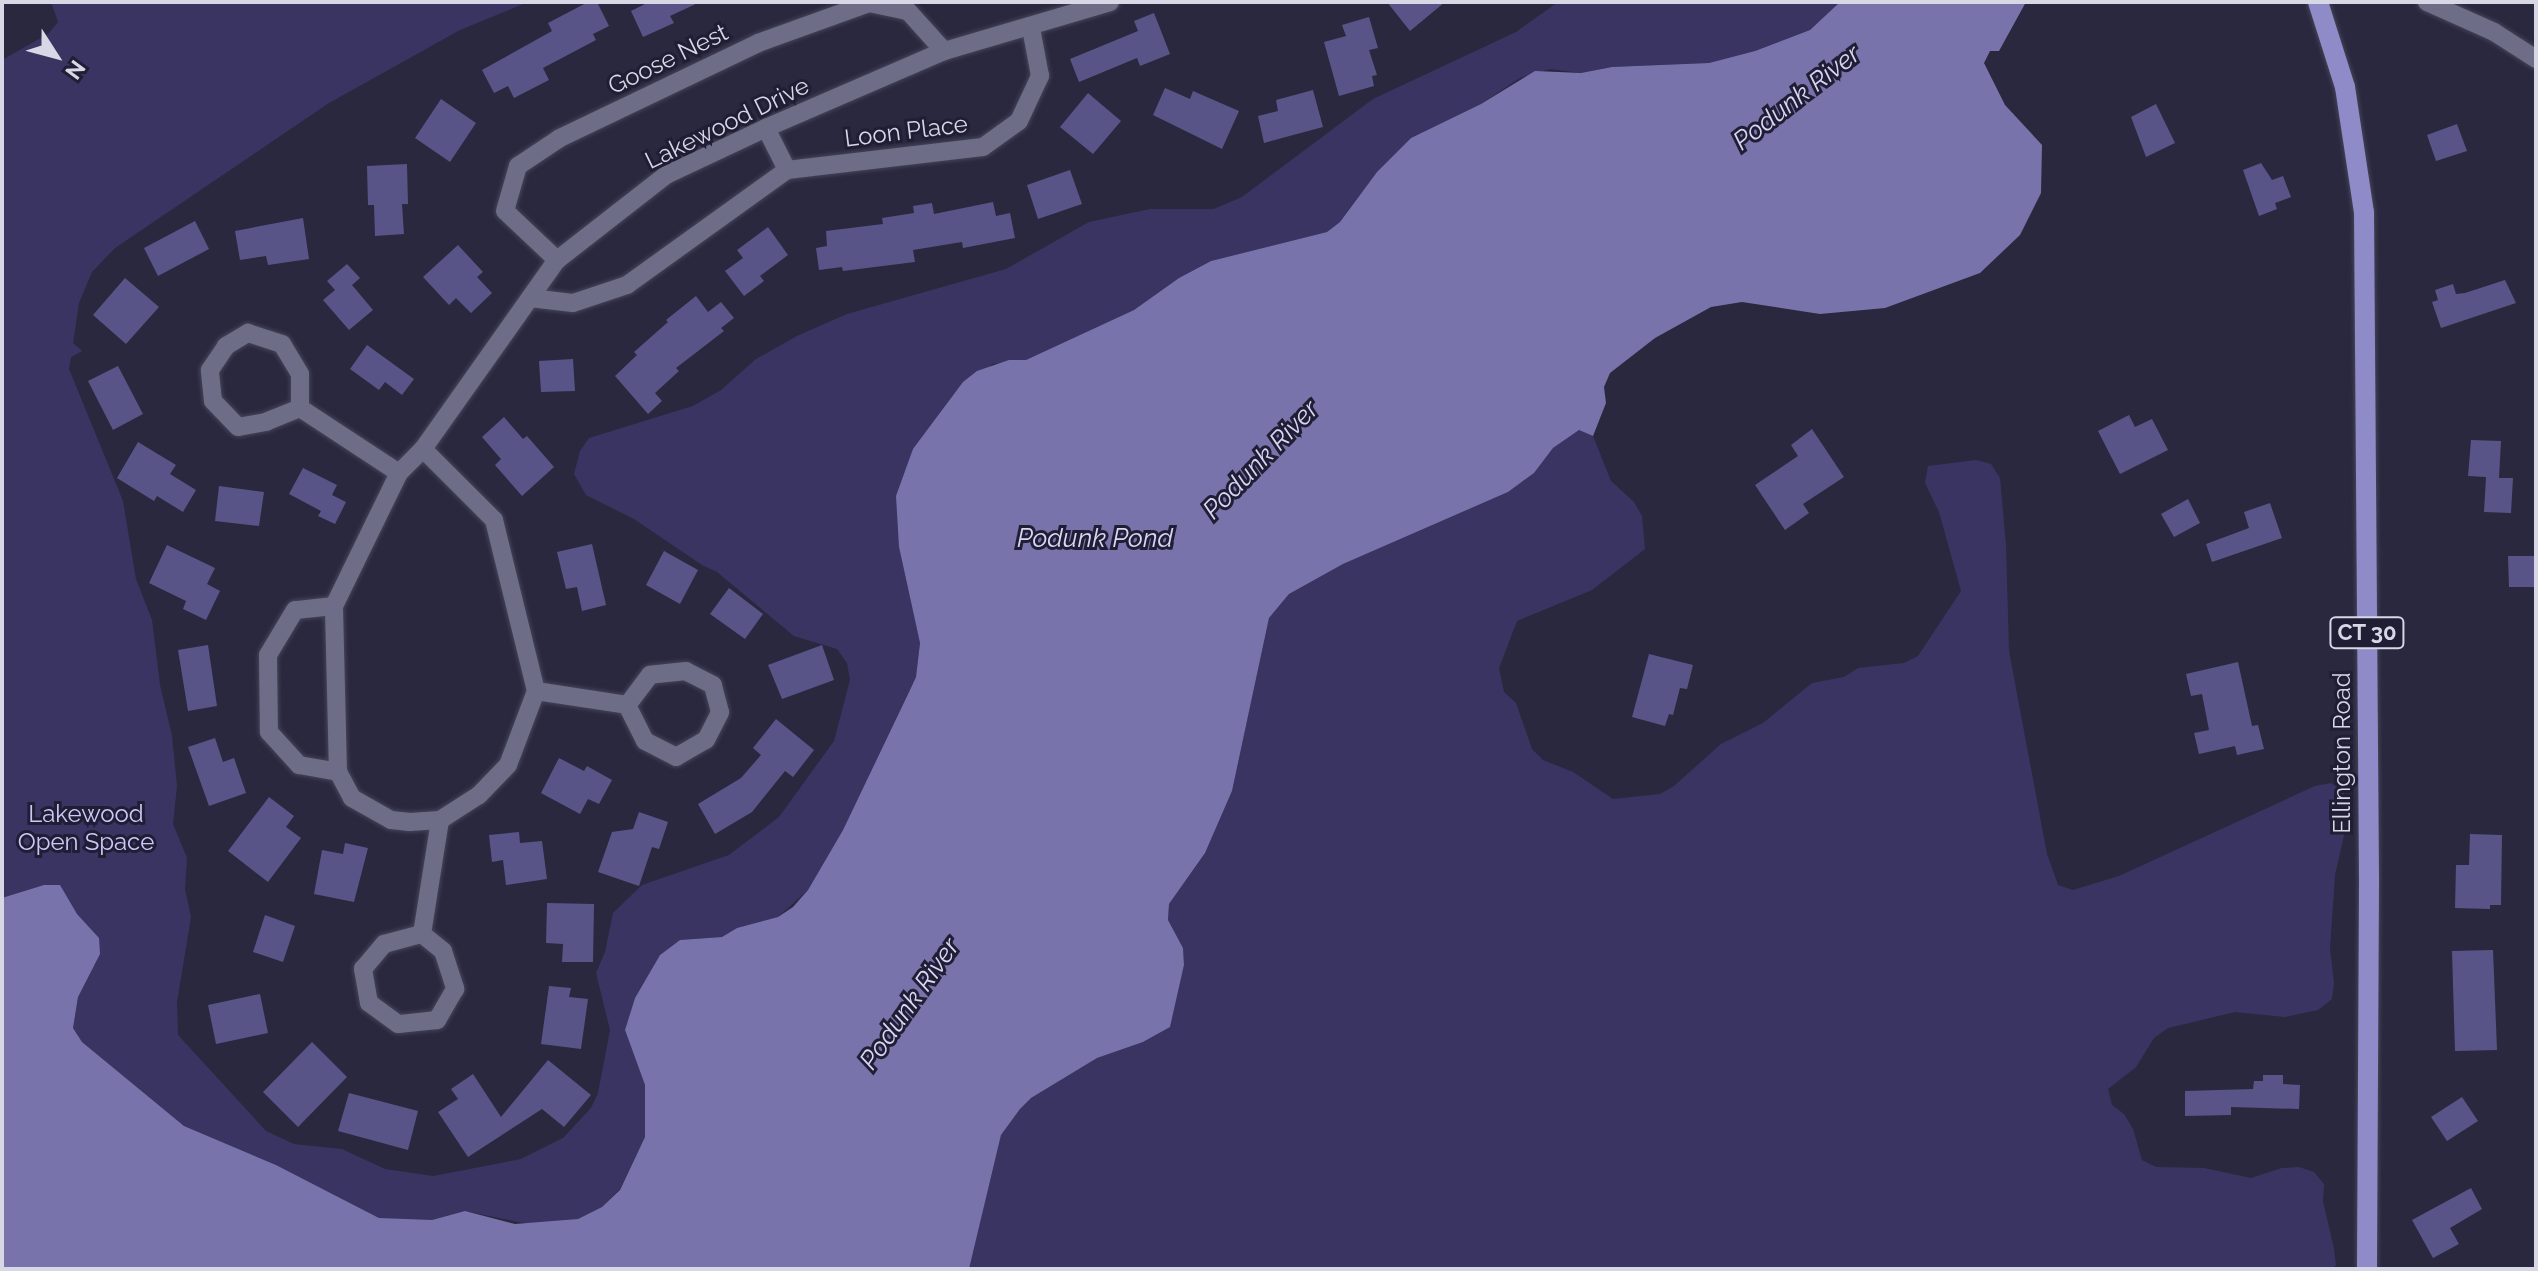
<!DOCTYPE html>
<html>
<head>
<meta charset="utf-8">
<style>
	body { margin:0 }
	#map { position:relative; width:2538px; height:1271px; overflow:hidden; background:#29283f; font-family:Raleway,sans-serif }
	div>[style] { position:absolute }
	.green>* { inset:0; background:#3a3463 }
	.water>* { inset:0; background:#7874ab }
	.building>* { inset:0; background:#595487 }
	.roads { filter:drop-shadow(0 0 2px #454457) drop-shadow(0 0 2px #454457) }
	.minor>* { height:18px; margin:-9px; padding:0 9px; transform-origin:9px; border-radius:9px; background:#6e6d88 }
	.primary>* { height:20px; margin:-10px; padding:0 10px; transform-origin:10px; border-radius:10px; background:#8f8ac8 }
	span { translate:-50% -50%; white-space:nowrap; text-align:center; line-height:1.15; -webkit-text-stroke:6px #201e34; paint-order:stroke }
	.shield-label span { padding:2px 6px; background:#201e34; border:2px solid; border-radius:6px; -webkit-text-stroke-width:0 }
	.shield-label { font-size:22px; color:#d7d7e6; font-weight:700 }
	.street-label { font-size:24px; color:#d7d7e6 }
	.park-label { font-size:24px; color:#cbc8f9 }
	.water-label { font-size:26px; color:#d7d6f7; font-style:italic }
	.frame { position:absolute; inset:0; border:4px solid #d7d7e6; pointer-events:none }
	.north { position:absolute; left:16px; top:16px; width:80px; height:80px; -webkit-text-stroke:6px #201e34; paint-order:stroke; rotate:126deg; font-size:22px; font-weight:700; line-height:32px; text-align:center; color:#d7d7e6 }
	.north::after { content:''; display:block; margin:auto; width:28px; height:36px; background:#d7d7e6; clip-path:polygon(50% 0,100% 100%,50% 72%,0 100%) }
</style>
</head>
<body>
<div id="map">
	<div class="green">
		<i style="clip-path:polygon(51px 2px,528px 2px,460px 30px,329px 103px,115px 248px,92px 272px,79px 303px,73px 343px,82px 351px,71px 357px,69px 369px,123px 501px,136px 579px,152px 620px,160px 685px,172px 736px,177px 786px,173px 824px,187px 858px,185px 889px,191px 917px,177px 1002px,178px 1035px,266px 1131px,294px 1144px,342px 1149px,385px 1169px,433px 1176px,521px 1159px,563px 1138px,591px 1108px,598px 1093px,610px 1030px,596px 973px,605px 952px,613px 913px,642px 885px,729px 855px,779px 817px,834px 741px,850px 680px,847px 663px,837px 649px,794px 636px,717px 572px,702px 565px,634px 519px,586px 495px,574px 474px,580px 451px,589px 438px,693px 406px,721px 390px,756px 359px,797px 336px,847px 314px,1006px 269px,1089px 222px,1150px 209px,1214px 209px,1242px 197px,1373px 99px,1516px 32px,1558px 2px,1840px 2px,1810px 30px,1755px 51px,1709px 63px,1612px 67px,1581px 73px,1550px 69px,1520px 78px,1481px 104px,1411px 138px,1377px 172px,1340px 222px,1327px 232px,1211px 261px,1179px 278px,1134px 310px,1026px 360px,992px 364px,899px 547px,920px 643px,916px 677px,843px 830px,808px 890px,778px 917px,737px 928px,722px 937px,680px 940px,660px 955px,635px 998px,625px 1030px,645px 1085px,645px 1137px,620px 1189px,602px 1207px,578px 1219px,533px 1225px,465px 1211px,432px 1220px,396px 1221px,379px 1218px,276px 1165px,184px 1126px,82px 1042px,73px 1028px,78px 997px,91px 960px,90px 929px,75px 912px,2px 901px,2px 60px,48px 34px,58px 22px)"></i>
		<i style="clip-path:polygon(1579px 430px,1593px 436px,1611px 481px,1634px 502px,1642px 516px,1645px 549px,1592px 590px,1517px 621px,1499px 668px,1504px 692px,1516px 703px,1532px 749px,1543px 760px,1573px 772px,1613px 799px,1660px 794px,1674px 786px,1721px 744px,1763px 723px,1812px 683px,1844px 677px,1858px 668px,1904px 663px,1918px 656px,1961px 591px,1939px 512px,1925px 483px,1928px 466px,1976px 460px,1991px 464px,2000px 478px,2006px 545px,2009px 651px,2047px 854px,2058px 885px,2073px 890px,2119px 876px,2315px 786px,2331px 783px,2344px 793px,2346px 827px,2335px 875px,2330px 949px,2334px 983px,2332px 999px,2318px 1010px,2285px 1017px,2235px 1012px,2168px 1028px,2154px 1038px,2136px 1067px,2108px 1089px,2112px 1105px,2124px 1114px,2133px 1129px,2142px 1160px,2156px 1167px,2204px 1168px,2251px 1178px,2282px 1168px,2299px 1167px,2314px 1172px,2324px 1184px,2323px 1201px,2334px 1249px,2336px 1265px,2333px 1269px,969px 1269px,1001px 1135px,1020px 1109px,1031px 1098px,1097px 1058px,1143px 1042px,1170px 1027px,1184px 965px,1183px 948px,1168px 920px,1169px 904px,1205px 853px,1232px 791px,1269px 618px,1289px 594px,1343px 564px,1508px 492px,1534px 473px,1553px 448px)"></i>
	</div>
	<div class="water">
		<i style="clip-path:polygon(1840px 2px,2026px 2px,1999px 51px,1990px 51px,1984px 63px,2005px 105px,2042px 145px,2041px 193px,2020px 235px,1980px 273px,1885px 308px,1820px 314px,1742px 302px,1711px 307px,1655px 338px,1610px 373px,1604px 387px,1606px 403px,1593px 436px,1579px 430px,1553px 448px,1534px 473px,1508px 492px,1343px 564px,1289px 594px,1269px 618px,1232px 791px,1205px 853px,1169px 904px,1168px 920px,1183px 948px,1184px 965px,1170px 1027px,1143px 1042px,1097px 1058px,1031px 1098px,1020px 1109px,1001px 1135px,969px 1269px,2px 1269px,2px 898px,44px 885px,60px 885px,77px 914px,99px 938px,100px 954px,78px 997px,73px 1028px,82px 1042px,184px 1126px,276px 1165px,379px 1218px,432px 1220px,465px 1211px,515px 1224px,578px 1219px,602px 1207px,620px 1190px,645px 1137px,645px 1085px,625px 1030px,635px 998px,660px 955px,680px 940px,722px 937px,737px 928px,778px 917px,793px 907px,808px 890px,843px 830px,909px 692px,916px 677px,920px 643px,899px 547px,896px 496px,913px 449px,963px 382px,977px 371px,1009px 360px,1026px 360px,1134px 310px,1179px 278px,1211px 261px,1327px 232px,1340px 222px,1377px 172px,1411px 138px,1481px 104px,1535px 71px,1581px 73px,1612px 67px,1709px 63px,1755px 51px,1810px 30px)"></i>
	</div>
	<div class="building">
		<i style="clip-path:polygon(588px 2px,597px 2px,609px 26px,593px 34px,596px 40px,543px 68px,549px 80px,514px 98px,508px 86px,494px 93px,482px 70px,552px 31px,548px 23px)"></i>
		<i style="clip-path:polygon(649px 2px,700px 2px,670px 16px,674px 23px,643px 37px,631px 11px)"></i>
		<i style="clip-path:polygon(1387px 2px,1445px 2px,1410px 31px)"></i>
		<i style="clip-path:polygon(1154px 13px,1170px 54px,1140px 66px,1137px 58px,1079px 82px,1070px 59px,1138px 31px,1134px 21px)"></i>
		<i style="clip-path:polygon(1369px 17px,1378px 48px,1369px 50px,1377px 75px,1372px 76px,1374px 86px,1339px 96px,1324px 42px,1346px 36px,1342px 25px)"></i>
		<i style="clip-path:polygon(1165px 88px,1190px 99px,1193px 91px,1239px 111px,1222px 149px,1153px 115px)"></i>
		<i style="clip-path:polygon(1313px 90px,1323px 127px,1264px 143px,1258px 116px,1278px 111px,1276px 100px)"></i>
		<i style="clip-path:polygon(1088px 93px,1121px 121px,1093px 154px,1060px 127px)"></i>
		<i style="clip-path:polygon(441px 99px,476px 123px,450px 162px,415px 138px)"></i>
		<i style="clip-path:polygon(2156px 104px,2175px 143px,2146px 157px,2131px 117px)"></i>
		<i style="clip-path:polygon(2457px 124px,2467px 151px,2436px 161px,2427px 135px)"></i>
		<i style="clip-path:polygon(2261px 163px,2272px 180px,2283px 176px,2291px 197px,2275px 203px,2277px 209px,2259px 216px,2243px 170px)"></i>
		<i style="clip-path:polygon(407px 164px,408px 204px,402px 204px,404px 234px,375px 236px,374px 205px,368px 205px,367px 166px)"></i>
		<i style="clip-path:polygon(1070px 170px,1082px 204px,1038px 219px,1027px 185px)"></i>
		<i style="clip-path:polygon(993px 202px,996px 216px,1010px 213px,1015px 238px,963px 248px,962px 242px,913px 250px,915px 262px,843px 271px,842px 267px,819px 270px,816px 248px,827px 246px,826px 231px,883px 224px,882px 218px,914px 213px,913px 206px,932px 203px,934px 214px)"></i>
		<i style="clip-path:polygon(303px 218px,309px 259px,268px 265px,266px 256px,240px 260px,235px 231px)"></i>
		<i style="clip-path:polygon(195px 221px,209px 249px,158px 276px,144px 248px)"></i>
		<i style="clip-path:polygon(768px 227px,788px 255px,760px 276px,764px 281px,744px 296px,725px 271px,743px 258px,737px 250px)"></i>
		<i style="clip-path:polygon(458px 245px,483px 272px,477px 277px,492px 293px,471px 313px,456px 298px,449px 305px,423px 277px)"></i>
		<i style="clip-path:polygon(347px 264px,360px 278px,352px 285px,373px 310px,349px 330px,323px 300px,335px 290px,327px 281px)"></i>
		<i style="clip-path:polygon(125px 278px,159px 307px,126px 344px,93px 315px)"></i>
		<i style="clip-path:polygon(2505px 280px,2516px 303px,2441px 328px,2432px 302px,2438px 300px,2435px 290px,2453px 284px,2456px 294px,2465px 293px)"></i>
		<i style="clip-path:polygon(696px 296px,708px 312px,721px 302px,734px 318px,721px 328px,724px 331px,676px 368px,679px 371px,655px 393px,662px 401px,648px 414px,615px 376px,637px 355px,634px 352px,668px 322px,666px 320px)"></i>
		<i style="clip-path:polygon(367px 345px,414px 379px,402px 395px,385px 382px,379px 390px,350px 369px)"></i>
		<i style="clip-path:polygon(573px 359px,575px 391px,541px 392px,539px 361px)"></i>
		<i style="clip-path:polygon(118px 366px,143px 414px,113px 430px,88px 381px)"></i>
		<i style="clip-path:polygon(2129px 415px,2135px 427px,2152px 419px,2168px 450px,2120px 474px,2098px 431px)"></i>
		<i style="clip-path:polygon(504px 417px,523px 439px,527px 436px,554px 467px,522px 496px,495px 465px,501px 459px,482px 437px)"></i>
		<i style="clip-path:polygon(1812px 429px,1844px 477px,1803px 504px,1809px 513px,1785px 530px,1755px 485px,1798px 456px,1791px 445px)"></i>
		<i style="clip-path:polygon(2471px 440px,2501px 441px,2499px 478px,2513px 478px,2511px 513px,2484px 512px,2486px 477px,2468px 476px)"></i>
		<i style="clip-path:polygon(138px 442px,176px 465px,170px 474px,196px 490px,183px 512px,157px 496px,154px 501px,117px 478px)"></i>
		<i style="clip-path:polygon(303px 468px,337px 485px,332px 495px,346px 502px,335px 524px,318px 516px,321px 511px,289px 494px)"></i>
		<i style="clip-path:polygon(219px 486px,264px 492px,259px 526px,215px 521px)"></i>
		<i style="clip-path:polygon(2188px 499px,2200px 523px,2174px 537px,2161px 514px)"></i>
		<i style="clip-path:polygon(2270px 503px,2282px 538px,2212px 562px,2206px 544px,2249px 528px,2244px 512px)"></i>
		<i style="clip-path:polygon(592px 544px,606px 605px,582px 611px,577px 587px,566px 589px,557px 552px)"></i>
		<i style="clip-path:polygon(167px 545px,215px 568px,207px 584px,220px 591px,206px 620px,183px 609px,186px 601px,149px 583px)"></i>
		<i style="clip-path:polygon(664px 551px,698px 570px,680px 604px,646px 585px)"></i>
		<i style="clip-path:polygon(2508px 556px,2536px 556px,2536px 587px,2509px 587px)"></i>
		<i style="clip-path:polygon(729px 588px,763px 614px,745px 639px,710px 614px)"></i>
		<i style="clip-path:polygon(208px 645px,217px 706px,188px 711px,178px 650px)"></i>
		<i style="clip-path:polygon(822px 645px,834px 680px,782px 699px,768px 665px)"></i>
		<i style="clip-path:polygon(1649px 654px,1693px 665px,1687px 689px,1680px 688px,1673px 715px,1669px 714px,1665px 726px,1632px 717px)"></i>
		<i style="clip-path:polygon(2238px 662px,2252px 726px,2258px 725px,2264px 749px,2237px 755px,2235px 746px,2199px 754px,2194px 733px,2209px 730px,2202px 694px,2191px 696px,2186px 674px)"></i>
		<i style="clip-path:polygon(776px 719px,814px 750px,793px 777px,785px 771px,752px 812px,715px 834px,698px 804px,741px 778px,761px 755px,753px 748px)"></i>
		<i style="clip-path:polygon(215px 738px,223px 762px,234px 758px,246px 793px,209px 806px,188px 747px)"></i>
		<i style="clip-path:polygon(559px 758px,584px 771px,587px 766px,612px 780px,599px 804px,588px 799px,580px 814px,541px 793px)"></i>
		<i style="clip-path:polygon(269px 797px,294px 816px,286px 827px,301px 838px,268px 882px,228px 851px)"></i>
		<i style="clip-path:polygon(639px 812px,668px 822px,659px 849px,652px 847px,639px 886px,598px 872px,612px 832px,633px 829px)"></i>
		<i style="clip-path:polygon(519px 832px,520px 843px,542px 841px,547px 879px,506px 885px,503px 860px,492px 862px,489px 835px)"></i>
		<i style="clip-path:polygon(2470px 834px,2502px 835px,2501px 905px,2490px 905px,2490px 909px,2455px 908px,2456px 865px,2469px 865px)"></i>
		<i style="clip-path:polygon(345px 843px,368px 848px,354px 902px,314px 894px,322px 850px,343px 854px)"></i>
		<i style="clip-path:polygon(547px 903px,594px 904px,593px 962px,562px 962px,563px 944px,546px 943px)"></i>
		<i style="clip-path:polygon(265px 915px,295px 926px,283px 962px,253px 952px)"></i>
		<i style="clip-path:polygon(2493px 950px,2497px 1050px,2455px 1051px,2452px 951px)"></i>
		<i style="clip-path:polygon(549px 986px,571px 988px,569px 997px,588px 999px,581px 1049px,541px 1044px)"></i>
		<i style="clip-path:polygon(260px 994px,268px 1033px,216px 1044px,208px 1005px)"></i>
		<i style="clip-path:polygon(312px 1042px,347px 1077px,298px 1127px,263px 1092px)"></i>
		<i style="clip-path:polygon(548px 1060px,591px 1095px,564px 1127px,542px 1109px,468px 1157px,438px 1112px,458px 1099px,451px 1089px,473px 1074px,501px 1117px)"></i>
		<i style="clip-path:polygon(2263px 1075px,2283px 1075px,2283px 1084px,2300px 1085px,2299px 1109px,2231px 1107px,2231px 1115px,2185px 1116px,2185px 1091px,2253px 1089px,2254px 1081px,2263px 1081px)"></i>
		<i style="clip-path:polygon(349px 1093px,418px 1111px,408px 1150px,338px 1131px)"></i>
		<i style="clip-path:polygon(2462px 1097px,2478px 1121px,2447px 1141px,2431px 1117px)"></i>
		<i style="clip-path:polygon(2471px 1188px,2482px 1209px,2450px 1228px,2459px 1244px,2433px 1258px,2412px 1220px)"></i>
	</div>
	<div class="roads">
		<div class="minor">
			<i style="left:2427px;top:2px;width:73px;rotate:24.1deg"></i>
			<i style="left:2494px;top:32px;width:50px;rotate:32.7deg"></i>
			<i style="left:766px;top:128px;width:47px;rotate:63.4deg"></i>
			<i style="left:557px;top:260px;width:71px;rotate:-136.7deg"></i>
			<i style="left:505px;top:211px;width:47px;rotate:-73.9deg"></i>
			<i style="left:518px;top:166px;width:50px;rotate:-33.7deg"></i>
			<i style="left:560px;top:138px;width:220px;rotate:-25.6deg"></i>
			<i style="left:758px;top:43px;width:118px;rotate:-19.8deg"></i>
			<i style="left:869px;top:3px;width:40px;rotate:12deg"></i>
			<i style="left:908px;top:11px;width:54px;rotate:48deg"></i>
			<i style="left:530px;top:298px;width:43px;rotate:6.6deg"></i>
			<i style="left:573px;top:303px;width:57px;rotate:-18.4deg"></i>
			<i style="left:627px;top:285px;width:197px;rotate:-35.7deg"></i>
			<i style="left:787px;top:170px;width:197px;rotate:-6.7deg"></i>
			<i style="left:983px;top:147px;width:44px;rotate:-35.8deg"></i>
			<i style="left:1019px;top:121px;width:50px;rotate:-65deg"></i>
			<i style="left:1040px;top:76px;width:49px;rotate:-100.6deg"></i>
			<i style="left:300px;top:408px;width:37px;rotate:158deg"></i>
			<i style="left:266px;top:422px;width:28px;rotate:170deg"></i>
			<i style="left:238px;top:427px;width:36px;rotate:-134deg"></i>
			<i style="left:213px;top:401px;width:31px;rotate:-96deg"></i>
			<i style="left:210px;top:370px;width:29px;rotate:-56deg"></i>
			<i style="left:226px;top:346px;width:26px;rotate:-31deg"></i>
			<i style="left:248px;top:333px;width:36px;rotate:18deg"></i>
			<i style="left:282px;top:344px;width:35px;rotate:59deg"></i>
			<i style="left:300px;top:374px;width:34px;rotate:90deg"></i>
			<i style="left:300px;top:408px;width:118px;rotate:33.3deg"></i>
			<i style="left:423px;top:449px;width:100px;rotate:45deg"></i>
			<i style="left:494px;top:520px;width:176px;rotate:76.2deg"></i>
			<i style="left:536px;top:691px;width:79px;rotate:110.7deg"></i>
			<i style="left:508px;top:765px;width:42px;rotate:134deg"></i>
			<i style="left:479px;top:795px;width:46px;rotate:147.3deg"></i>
			<i style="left:440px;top:820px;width:30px;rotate:176deg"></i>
			<i style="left:410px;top:822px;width:19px;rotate:-174deg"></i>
			<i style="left:391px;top:820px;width:45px;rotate:-150.6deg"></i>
			<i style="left:352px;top:798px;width:30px;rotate:-118deg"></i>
			<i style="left:338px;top:772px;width:166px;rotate:-91.4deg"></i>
			<i style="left:334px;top:606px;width:148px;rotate:-64deg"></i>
			<i style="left:399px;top:473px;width:34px;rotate:-45deg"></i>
			<i style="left:423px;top:449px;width:232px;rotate:-54.7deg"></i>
			<i style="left:557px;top:260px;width:138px;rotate:-37.9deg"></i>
			<i style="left:666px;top:175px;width:110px;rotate:-25.2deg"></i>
			<i style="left:766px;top:128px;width:194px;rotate:-23.4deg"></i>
			<i style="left:944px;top:51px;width:173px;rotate:-16.4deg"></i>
			<i style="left:334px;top:606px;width:39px;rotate:174deg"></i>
			<i style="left:295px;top:610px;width:52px;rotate:121deg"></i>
			<i style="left:268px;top:655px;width:77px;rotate:89.3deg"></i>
			<i style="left:269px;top:732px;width:45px;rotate:47.7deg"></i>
			<i style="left:299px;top:765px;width:40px;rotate:10deg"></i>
			<i style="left:536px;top:691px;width:92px;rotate:8.7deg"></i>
			<i style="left:627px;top:705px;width:40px;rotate:63.4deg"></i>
			<i style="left:645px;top:741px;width:35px;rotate:27deg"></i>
			<i style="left:676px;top:757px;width:34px;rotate:-30deg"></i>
			<i style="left:706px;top:740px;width:31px;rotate:-63deg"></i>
			<i style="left:720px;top:712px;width:28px;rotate:-105deg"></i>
			<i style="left:713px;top:685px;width:30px;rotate:-153deg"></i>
			<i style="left:686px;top:671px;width:36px;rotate:174deg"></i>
			<i style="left:650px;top:675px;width:38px;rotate:127deg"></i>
			<i style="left:422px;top:934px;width:27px;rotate:39deg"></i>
			<i style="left:443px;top:951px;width:40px;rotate:72deg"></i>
			<i style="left:455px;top:989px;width:36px;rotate:120deg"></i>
			<i style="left:437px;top:1020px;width:39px;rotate:174deg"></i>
			<i style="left:398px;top:1024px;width:36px;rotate:-144deg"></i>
			<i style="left:369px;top:1003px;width:35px;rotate:-100deg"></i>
			<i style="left:363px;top:969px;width:33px;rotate:-50deg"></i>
			<i style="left:384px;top:944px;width:39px;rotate:-15deg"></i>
			<i style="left:422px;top:934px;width:115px;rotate:-81deg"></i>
		</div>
		<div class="primary">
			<i style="left:2318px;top:2px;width:89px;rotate:72.4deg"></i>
			<i style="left:2345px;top:87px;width:126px;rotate:81.4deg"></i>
			<i style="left:2364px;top:212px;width:672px;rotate:89.57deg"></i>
			<i style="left:2369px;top:884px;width:385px;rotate:90.3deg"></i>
		</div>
	</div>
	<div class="shield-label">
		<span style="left:2367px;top:633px">CT 30</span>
	</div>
	<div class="street-label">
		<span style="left:668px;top:59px;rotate:-26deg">Goose Nest</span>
		<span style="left:727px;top:123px;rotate:-26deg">Lakewood Drive</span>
		<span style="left:906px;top:131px;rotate:-7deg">Loon Place</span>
		<span style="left:2342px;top:753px;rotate:-90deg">Ellington Road</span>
	</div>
	<div class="park-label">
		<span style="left:86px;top:828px">Lakewood<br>Open Space</span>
	</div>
	<div class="water-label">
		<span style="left:1797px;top:98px;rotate:-38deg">Podunk River</span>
		<span style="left:1261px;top:460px;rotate:-46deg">Podunk River</span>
		<span style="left:1095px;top:539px">Podunk Pond</span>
		<span style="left:910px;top:1004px;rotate:-55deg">Podunk River</span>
	</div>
	<div class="frame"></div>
	<div class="north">N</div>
</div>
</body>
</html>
